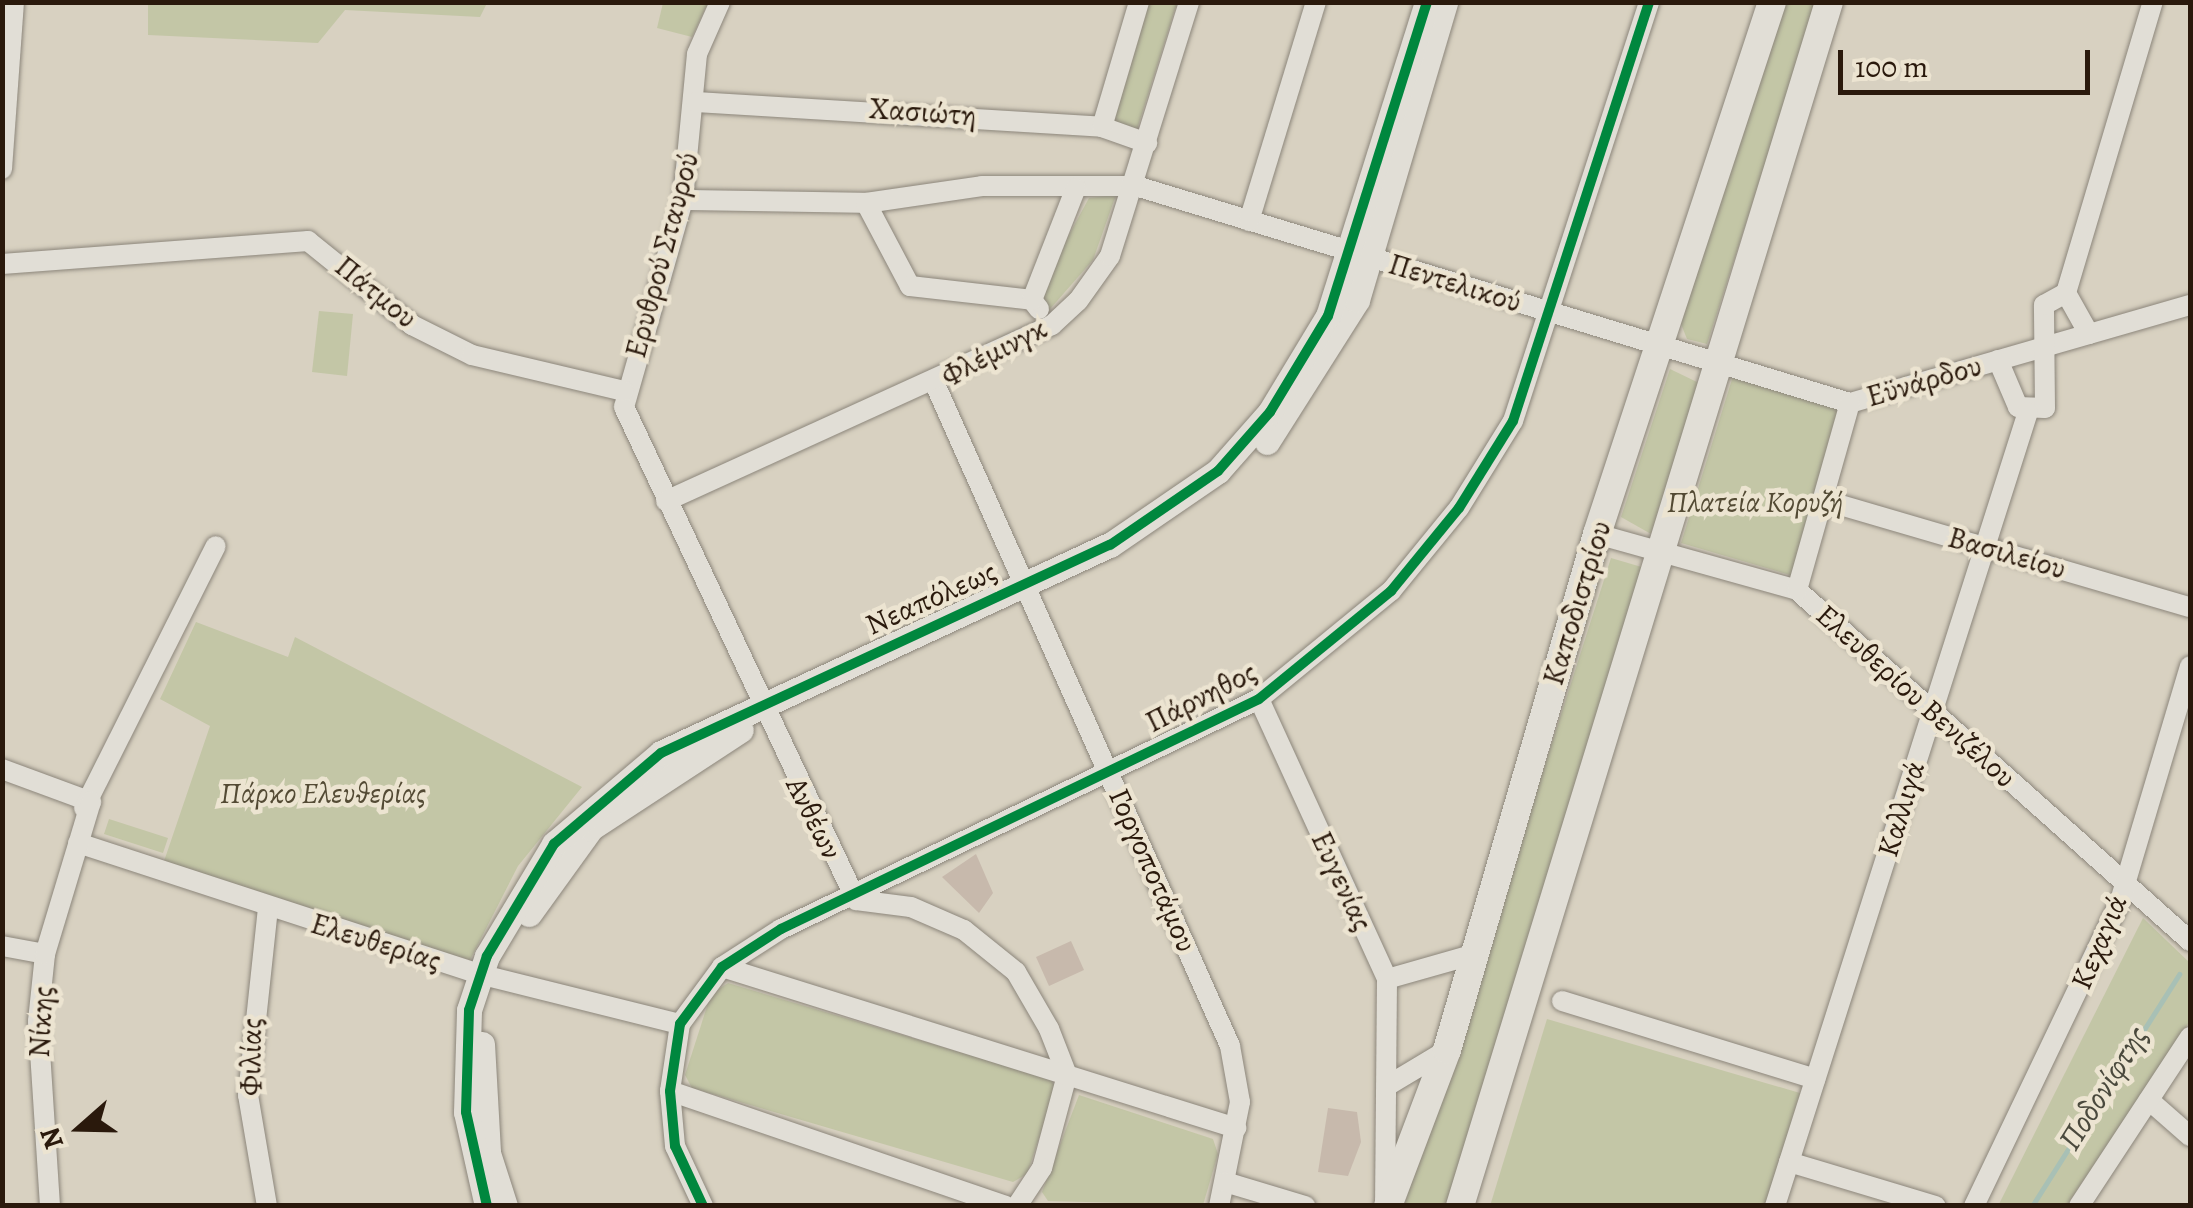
<!DOCTYPE html>
<html>
<head>
<meta charset="utf-8">
<style>
	body { margin:0 }
	#map { position:relative; width:2193px; height:1208px; overflow:hidden; background:#d8d1c1; font-family:Alegreya,serif }
	div>[style] { position:absolute }
	.green>* { inset:0; background:#c3c6a6 }
	.stream>* { height:5px; margin:-2.5px; padding:0 2.5px; transform-origin:2.5px; border-radius:2.5px; background:#a8c0b5 }
	.building>* { inset:0; background:#c7b9ac }
	.roads { filter:drop-shadow(0 0 2px #8c867b) drop-shadow(0 0 2px #8c867b) }
	.minor>* { height:20px; margin:-10px; padding:0 10px; transform-origin:10px; border-radius:10px; background:#e1ded6 }
	.tertiary>* { height:25px; margin:-12.5px; padding:0 12.5px; transform-origin:12.5px; border-radius:12.5px; background:#e1ded6 }
	.secondary>* { height:28px; margin:-14px; padding:0 14px; transform-origin:14px; border-radius:14px; background:#e1ded6 }
	.cycleway>* { height:10px; margin:-5px; padding:0 5px; transform-origin:5px; border-radius:5px; background:#00873e }
	span { translate:-50% -50%; white-space:nowrap; text-align:center; line-height:1.15; -webkit-text-stroke:9px #ece4d1; paint-order:stroke }
	.street-label { font-size:30px; color:#2a190c }
	.park-label { font-size:30px; color:#534a34; font-style:italic }
	.water-label { font-size:32px; color:#4a493d; font-style:italic }
	.frame { position:absolute; inset:0; border:5px solid #2a190c; pointer-events:none }
	.north { position:absolute; left:30px; top:1078px; width:100px; height:100px; -webkit-text-stroke:8px #ece4d1; paint-order:stroke; rotate:250deg; font-size:28px; font-weight:700; line-height:40px; text-align:center; color:#2a190c }
	.north::after { content:''; display:block; margin:auto; width:35px; height:45px; background:#2a190c; clip-path:polygon(50% 0,100% 100%,50% 72%,0 100%) }
	.scale { position:absolute; left:1838px; top:50px; width:252px; height:45px; box-sizing:border-box; border:5px solid #2a190c; border-top:0; padding-left:12px; font-size:30px; line-height:35px; white-space:nowrap; color:#2a190c; -webkit-text-stroke:8px #ece4d1; paint-order:stroke }
</style>
</head>
<body>
<div id="map">
	<div class="green">
		<i style="clip-path:polygon(148px 3px,148px 2px,487px 3px,480px 17px,345px 10px,318px 43px,148px 35px)"></i>
		<i style="clip-path:polygon(663px 3px,708px 3px,692px 37px,657px 28px)"></i>
		<i style="clip-path:polygon(1147px 3px,1177px 3px,1134px 139px,1109px 129px)"></i>
		<i style="clip-path:polygon(1781px 3px,1817px 3px,1707px 344px,1687px 339px,1679px 319px)"></i>
		<i style="clip-path:polygon(1116px 195px,1093px 260px,1043px 317px,1034px 299px,1089px 198px)"></i>
		<i style="clip-path:polygon(319px 311px,353px 314px,347px 376px,312px 372px)"></i>
		<i style="clip-path:polygon(1670px 369px,1699px 383px,1651px 534px,1621px 517px)"></i>
		<i style="clip-path:polygon(1734px 373px,1839px 409px,1797px 577px,1681px 543px)"></i>
		<i style="clip-path:polygon(1611px 558px,1645px 568px,1451px 1205px,1404px 1206px)"></i>
		<i style="clip-path:polygon(196px 622px,288px 657px,295px 637px,582px 787px,518px 866px,470px 960px,160px 873px,210px 726px,160px 699px)"></i>
		<i style="clip-path:polygon(109px 819px,168px 838px,163px 853px,104px 834px)"></i>
		<i style="clip-path:polygon(2143px 918px,2190px 963px,2190px 1021px,2067px 1205px,1998px 1206px)"></i>
		<i style="clip-path:polygon(728px 983px,1050px 1079px,1056px 1088px,1027px 1174px,1013px 1182px,692px 1088px,685px 1075px,711px 994px)"></i>
		<i style="clip-path:polygon(1547px 1019px,1800px 1093px,1766px 1205px,1490px 1206px)"></i>
		<i style="clip-path:polygon(1079px 1095px,1213px 1139px,1218px 1154px,1203px 1205px,1048px 1201px,1042px 1192px)"></i>
	</div>
	<div class="stream">
		<i style="left:2032px;top:1206px;width:275px;rotate:-57.6deg"></i>
	</div>
	<div class="building">
		<i style="clip-path:polygon(976px 854px,993px 893px,979px 913px,942px 877px)"></i>
		<i style="clip-path:polygon(1071px 941px,1084px 970px,1049px 986px,1036px 957px)"></i>
		<i style="clip-path:polygon(1328px 1108px,1357px 1112px,1361px 1142px,1348px 1176px,1318px 1172px)"></i>
	</div>
	<div class="roads">
		<div class="minor">
			<i style="left:720px;top:2px;width:57px;rotate:113.9deg"></i>
			<i style="left:697px;top:54px;width:147px;rotate:95.5deg"></i>
			<i style="left:683px;top:200px;width:215px;rotate:105.9deg"></i>
			<i style="left:624px;top:407px;width:545px;rotate:64.8deg"></i>
			<i style="left:856px;top:900px;width:55px;rotate:7.3deg"></i>
			<i style="left:911px;top:907px;width:58px;rotate:23.5deg"></i>
			<i style="left:964px;top:930px;width:67px;rotate:38.9deg"></i>
			<i style="left:1016px;top:972px;width:66px;rotate:59.9deg"></i>
			<i style="left:1049px;top:1029px;width:49px;rotate:68.6deg"></i>
			<i style="left:1067px;top:1075px;width:96px;rotate:105deg"></i>
			<i style="left:1042px;top:1168px;width:45px;rotate:123.3deg"></i>
			<i style="left:696px;top:102px;width:407px;rotate:3.5deg"></i>
			<i style="left:1102px;top:127px;width:48px;rotate:19.6deg"></i>
			<i style="left:1102px;top:127px;width:130px;rotate:-73.5deg"></i>
			<i style="left:2px;top:169px;width:167px;rotate:-85.9deg"></i>
			<i style="left:683px;top:200px;width:183px;rotate:0.9deg"></i>
			<i style="left:866px;top:203px;width:94px;rotate:62.1deg"></i>
			<i style="left:910px;top:286px;width:123px;rotate:6.5deg"></i>
			<i style="left:866px;top:203px;width:117px;rotate:-8.3deg"></i>
			<i style="left:982px;top:186px;width:154px"></i>
			<i style="left:1136px;top:186px;width:746px;rotate:16.91deg"></i>
			<i style="left:1850px;top:403px;width:354px;rotate:-16.1deg"></i>
			<i style="left:1249px;top:221px;width:229px;rotate:-73deg"></i>
			<i style="left:2px;top:264px;width:307px;rotate:-4.3deg"></i>
			<i style="left:308px;top:241px;width:134px;rotate:38.9deg"></i>
			<i style="left:412px;top:325px;width:67px;rotate:26.6deg"></i>
			<i style="left:472px;top:355px;width:156px;rotate:13.3deg"></i>
			<i style="left:2066px;top:293px;width:304px;rotate:-73.4deg"></i>
			<i style="left:2066px;top:293px;width:47px;rotate:60.7deg"></i>
			<i style="left:1039px;top:309px;width:11px;rotate:-128deg"></i>
			<i style="left:1032px;top:300px;width:120px;rotate:-68.6deg"></i>
			<i style="left:1998px;top:360px;width:51px;rotate:66.9deg"></i>
			<i style="left:2018px;top:407px;width:27px;rotate:2deg"></i>
			<i style="left:2045px;top:408px;width:103px;rotate:-90.6deg"></i>
			<i style="left:2044px;top:305px;width:25px;rotate:-29deg"></i>
			<i style="left:934px;top:382px;width:727px;rotate:65.97deg"></i>
			<i style="left:1230px;top:1046px;width:57px;rotate:79.9deg"></i>
			<i style="left:1240px;top:1102px;width:106px;rotate:101.4deg"></i>
			<i style="left:1823px;top:500px;width:382px;rotate:16.3deg"></i>
			<i style="left:666px;top:501px;width:424px;rotate:-24.5deg"></i>
			<i style="left:1052px;top:325px;width:35px;rotate:-43deg"></i>
			<i style="left:1078px;top:301px;width:55px;rotate:-54.6deg"></i>
			<i style="left:1110px;top:256px;width:266px;rotate:-72.7deg"></i>
			<i style="left:1597px;top:534px;width:208px;rotate:15.6deg"></i>
			<i style="left:1797px;top:590px;width:527px;rotate:41.77deg"></i>
			<i style="left:1797px;top:590px;width:194px;rotate:-74.2deg"></i>
			<i style="left:1259px;top:699px;width:308px;rotate:65.4deg"></i>
			<i style="left:1387px;top:979px;width:227px;rotate:90.5deg"></i>
			<i style="left:2px;top:769px;width:95px;rotate:20.3deg"></i>
			<i style="left:84px;top:808px;width:293px;rotate:-63.3deg"></i>
			<i style="left:78px;top:843px;width:422px;rotate:18.1deg"></i>
			<i style="left:479px;top:974px;width:207px;rotate:14deg"></i>
			<i style="left:2px;top:946px;width:44px;rotate:10.5deg"></i>
			<i style="left:722px;top:967px;width:539px;rotate:17.39deg"></i>
			<i style="left:1387px;top:979px;width:91px;rotate:-15.9deg"></i>
			<i style="left:1562px;top:1001px;width:265px;rotate:17.1deg"></i>
			<i style="left:1387px;top:1086px;width:70px;rotate:-31deg"></i>
			<i style="left:670px;top:1091px;width:355px;rotate:18.9deg"></i>
			<i style="left:2149px;top:1100px;width:55px;rotate:41.3deg"></i>
			<i style="left:1789px;top:1162px;width:153px;rotate:16.7deg"></i>
			<i style="left:1225px;top:1182px;width:84px;rotate:16.7deg"></i>
			<i style="left:50px;top:1206px;width:185px;rotate:-93.7deg"></i>
			<i style="left:38px;top:1021px;width:67px;rotate:-84deg"></i>
			<i style="left:45px;top:954px;width:159px;rotate:-73.2deg"></i>
			<i style="left:267px;top:1206px;width:113px;rotate:-99.7deg"></i>
			<i style="left:248px;top:1095px;width:188px;rotate:-83.9deg"></i>
			<i style="left:703px;top:1206px;width:66px;rotate:-115deg"></i>
			<i style="left:675px;top:1146px;width:55px;rotate:-95.2deg"></i>
			<i style="left:670px;top:1091px;width:68px;rotate:-81.5deg"></i>
			<i style="left:680px;top:1024px;width:71px;rotate:-53.6deg"></i>
			<i style="left:722px;top:967px;width:70px;rotate:-32.8deg"></i>
			<i style="left:781px;top:929px;width:530px;rotate:-25.7deg"></i>
			<i style="left:1259px;top:699px;width:171px;rotate:-39.3deg"></i>
			<i style="left:1391px;top:591px;width:107px;rotate:-50.7deg"></i>
			<i style="left:1459px;top:508px;width:102px;rotate:-58.2deg"></i>
			<i style="left:1513px;top:421px;width:441px;rotate:-72deg"></i>
			<i style="left:1775px;top:1206px;width:833px;rotate:-72.33deg"></i>
			<i style="left:1974px;top:1206px;width:338px;rotate:-64.4deg"></i>
			<i style="left:2120px;top:901px;width:245px;rotate:-73.4deg"></i>
			<i style="left:2079px;top:1206px;width:202px;rotate:-56.7deg"></i>
		</div>
		<div class="tertiary">
			<i style="left:1267px;top:442px;width:168px;rotate:-57.6deg"></i>
			<i style="left:1357px;top:300px;width:311px;rotate:-73.5deg"></i>
			<i style="left:529px;top:914px;width:106px;rotate:-54.2deg"></i>
			<i style="left:591px;top:828px;width:179px;rotate:-33.2deg"></i>
			<i style="left:482px;top:1044px;width:109px;rotate:86.8deg"></i>
			<i style="left:488px;top:1153px;width:56px;rotate:72.2deg"></i>
			<i style="left:487px;top:1206px;width:96px;rotate:-102.6deg"></i>
			<i style="left:466px;top:1112px;width:102px;rotate:-88.3deg"></i>
			<i style="left:469px;top:1010px;width:57px;rotate:-71.6deg"></i>
			<i style="left:487px;top:956px;width:131px;rotate:-59.1deg"></i>
			<i style="left:554px;top:844px;width:140px;rotate:-40.4deg"></i>
			<i style="left:661px;top:753px;width:495px;rotate:-24.9deg"></i>
			<i style="left:1110px;top:545px;width:131px;rotate:-34.4deg"></i>
			<i style="left:1218px;top:471px;width:79px;rotate:-48.6deg"></i>
			<i style="left:1270px;top:412px;width:112px;rotate:-58.9deg"></i>
			<i style="left:1328px;top:316px;width:329px;rotate:-72.5deg"></i>
		</div>
		<div class="secondary">
			<i style="left:1388px;top:1206px;width:167px;rotate:-69.3deg"></i>
			<i style="left:1447px;top:1050px;width:537px;rotate:-73.79deg"></i>
			<i style="left:1597px;top:534px;width:560px;rotate:-71.79deg"></i>
			<i style="left:1460px;top:1206px;width:1259px;rotate:-72.96deg"></i>
		</div>
	</div>
	<div class="cycleway">
		<i style="left:487px;top:1206px;width:96px;rotate:-102.6deg"></i>
		<i style="left:466px;top:1112px;width:102px;rotate:-88.3deg"></i>
		<i style="left:469px;top:1010px;width:57px;rotate:-71.6deg"></i>
		<i style="left:487px;top:956px;width:131px;rotate:-59.1deg"></i>
		<i style="left:554px;top:844px;width:140px;rotate:-40.4deg"></i>
		<i style="left:661px;top:753px;width:495px;rotate:-24.9deg"></i>
		<i style="left:1110px;top:545px;width:131px;rotate:-34.4deg"></i>
		<i style="left:1218px;top:471px;width:79px;rotate:-48.6deg"></i>
		<i style="left:1270px;top:412px;width:112px;rotate:-58.9deg"></i>
		<i style="left:1328px;top:316px;width:329px;rotate:-72.5deg"></i>
		<i style="left:703px;top:1206px;width:66px;rotate:-115deg"></i>
		<i style="left:675px;top:1146px;width:55px;rotate:-95.2deg"></i>
		<i style="left:670px;top:1091px;width:68px;rotate:-81.5deg"></i>
		<i style="left:680px;top:1024px;width:71px;rotate:-53.6deg"></i>
		<i style="left:722px;top:967px;width:70px;rotate:-32.8deg"></i>
		<i style="left:781px;top:929px;width:530px;rotate:-25.7deg"></i>
		<i style="left:1259px;top:699px;width:171px;rotate:-39.3deg"></i>
		<i style="left:1391px;top:591px;width:107px;rotate:-50.7deg"></i>
		<i style="left:1459px;top:508px;width:102px;rotate:-58.2deg"></i>
		<i style="left:1513px;top:421px;width:441px;rotate:-72deg"></i>
	</div>
	<div class="street-label">
		<span style="left:923px;top:112px;rotate:4deg">Χασιώτη</span>
		<span style="left:662px;top:255px;rotate:-75deg">Ερυθρού Σταυρού</span>
		<span style="left:1455px;top:283px;rotate:17deg">Πεντελικού</span>
		<span style="left:376px;top:292px;rotate:39deg">Πάτμου</span>
		<span style="left:994px;top:352px;rotate:-27deg">Φλέμινγκ</span>
		<span style="left:1924px;top:381px;rotate:-16deg">Εϋνάρδου</span>
		<span style="left:2007px;top:553px;rotate:16deg">Βασιλείου</span>
		<span style="left:931px;top:598px;rotate:-24deg">Νεαπόλεως</span>
		<span style="left:1577px;top:603px;rotate:-73deg">Καποδιστρίου</span>
		<span style="left:1916px;top:696px;rotate:42deg">Ελευθερίου Βενιζέλου</span>
		<span style="left:1201px;top:697px;rotate:-27deg">Πάρνηθος</span>
		<span style="left:1901px;top:809px;rotate:-73deg">Καλλιγά</span>
		<span style="left:814px;top:818px;rotate:63deg">Ανθέων</span>
		<span style="left:1153px;top:870px;rotate:66deg">Γοργοποτάμου</span>
		<span style="left:1342px;top:881px;rotate:65deg">Ευγενίας</span>
		<span style="left:376px;top:942px;rotate:17deg">Ελευθερίας</span>
		<span style="left:2099px;top:942px;rotate:-67deg">Κεχαγιά</span>
		<span style="left:41px;top:1022px;rotate:-87deg">Νίκης</span>
		<span style="left:251px;top:1057px;rotate:-89deg">Φιλίας</span>
	</div>
	<div class="park-label">
		<span style="left:1755px;top:502px">Πλατεία Κορυζή</span>
		<span style="left:323px;top:793px">Πάρκο Ελευθερίας</span>
	</div>
	<div class="water-label">
		<span style="left:2103px;top:1088px;rotate:-58deg">Ποδονίφτης</span>
	</div>
	<div class="frame"></div>
	<div class="north">N</div>
	<div class="scale">100 m</div>
</div>
</body>
</html>
